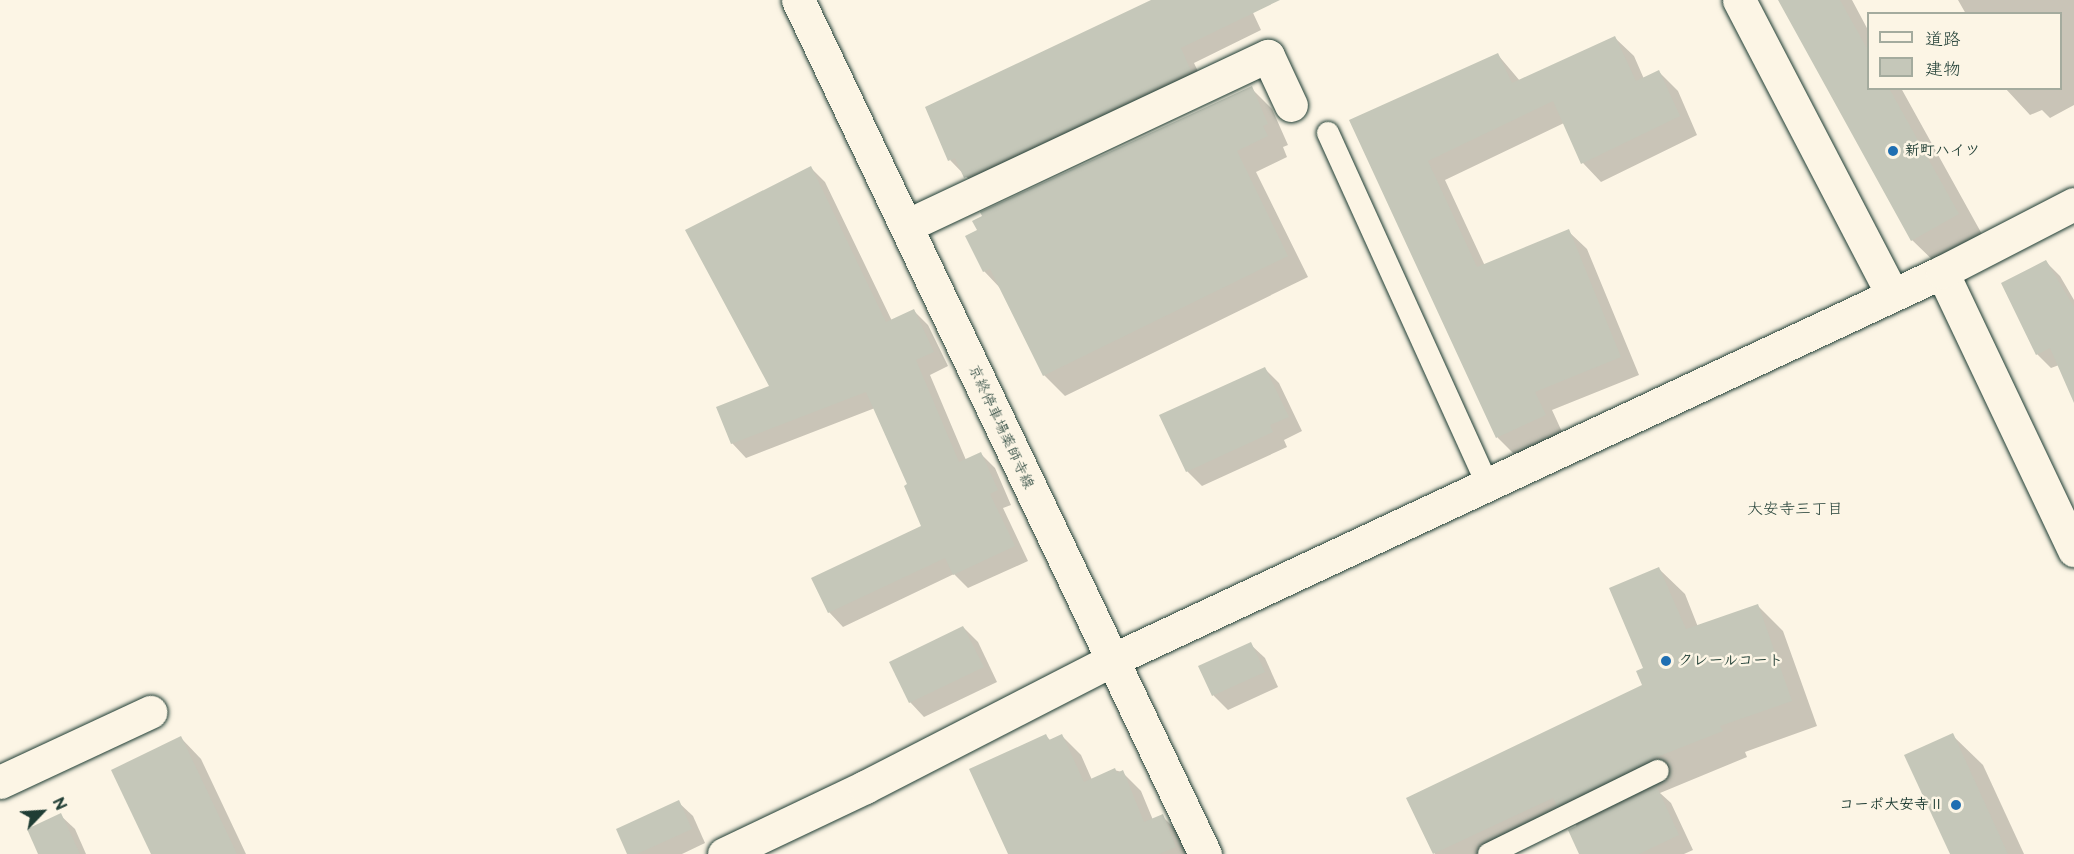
<!DOCTYPE html>
<html>
<head>
<meta charset="utf-8">
<style>
	body { margin:0 }
	#map { position:relative; width:2074px; height:854px; overflow:hidden; background:#fcf5e5; font-family:"Balsamiq Sans","Klee One",sans-serif }
	div>[style] { position:absolute }
	.shadow>* { inset:0; background:#0003 }
	.building>* { inset:0; background:#c5c7b9 }
	.roads { filter:drop-shadow(0 0 2px #1f3d34) drop-shadow(0 0 2px #1f3d34) }
	.service>* { height:22px; margin:-11px; padding:0 11px; transform-origin:11px; border-radius:11px; background:#fcf5e5 }
	.minor>* { height:33px; margin:-16.5px; padding:0 16.5px; transform-origin:16.5px; border-radius:16.5px; background:#fcf5e5 }
	.tertiary>* { height:33px; margin:-16.5px; padding:0 16.5px; transform-origin:16.5px; border-radius:16.5px; background:#fcf5e5 }
	.secondary>* { height:33px; margin:-16.5px; padding:0 16.5px; transform-origin:16.5px; border-radius:16.5px; background:#fcf5e5 }
	.dots>* { width:16px; height:16px; translate:-50% -50%; box-sizing:border-box; border:3px solid #fcf5e5; border-radius:50% }
	span { translate:-50% -50%; white-space:nowrap; text-align:center; line-height:1.15; -webkit-text-stroke:5px #fcf5e5; paint-order:stroke }
	.poi-label { font-size:15px; color:#1f3d34; font-weight:700 }
	.left { translate:0 -50%; text-align:left }
	.right { translate:-100% -50%; text-align:right }
	.street-label { font-size:15px; color:#1f3d34 }
	.neighbourhood-label { font-size:16px; color:#1f3d34 }
	.legend { position:absolute; left:1867px; top:12px; width:195px; height:78px; box-sizing:border-box; background:#fcf5e5; border:2px solid #a4ab9e; margin:0; padding:8px 10px; list-style:none; font-size:18px; color:#1f3d34 }
	.legend li { display:flex; align-items:center; gap:12px; height:30px }
	.legend b { width:30px; border:2px solid #a4ab9e }
	.north { position:absolute; left:12px; top:782px; width:60px; height:60px; -webkit-text-stroke:4px #fcf5e5; paint-order:stroke; rotate:65deg; font-size:16px; font-weight:700; line-height:24px; text-align:center; color:#1f3d34 }
	.north::after { content:''; display:block; margin:auto; width:21px; height:27px; background:#1f3d34; clip-path:polygon(50% 0,100% 100%,50% 72%,0 100%) }
</style>
</head>
<body>
<div id="map">
	<div class="shadow">
		<i style="clip-path:polygon(1154px 0,1247px 0,1261px 30px,1194px 63px,1205px 86px,980px 191px,950px 160px)"></i>
		<i style="clip-path:polygon(1779px 0,1852px 0,1868px 30px,1868px 88px,1901px 88px,1988px 245px,1943px 270px,1912px 240px)"></i>
		<i style="clip-path:polygon(1958px 0,2074px 0,2074px 105px,2050px 118px,2042px 110px,2030px 115px,2005px 88px,2060px 88px,2060px 14px,1966px 14px)"></i>
		<i style="clip-path:polygon(1615px 38px,1634px 56px,1644px 79px,1659px 72px,1678px 91px,1697px 135px,1601px 182px,1583px 163px,1564px 123px,1445px 180px,1485px 266px,1568px 231px,1587px 249px,1639px 375px,1552px 410px,1563px 434px,1516px 456px,1498px 438px,1351px 121px,1498px 55px,1520px 81px)"></i>
		<i style="clip-path:polygon(1251px 88px,1272px 109px,1288px 145px,1283px 147px,1287px 157px,1256px 172px,1308px 277px,1065px 396px,1044px 375px,1001px 289px,984px 271px)"></i>
		<i style="clip-path:polygon(811px 168px,825px 182px,892px 321px,914px 311px,928px 325px,948px 366px,930px 375px,966px 460px,981px 454px,995px 468px,1011px 505px,1003px 508px,1028px 561px,968px 588px,954px 574px,843px 627px,829px 612px,923px 527px,909px 485px,875px 408px,746px 458px,732px 443px,771px 387px)"></i>
		<i style="clip-path:polygon(2046px 262px,2060px 276px,2074px 300px,2074px 399px,2059px 365px,2051px 368px,2037px 354px)"></i>
		<i style="clip-path:polygon(1265px 369px,1279px 383px,1302px 431px,1284px 440px,1287px 447px,1202px 486px,1187px 471px)"></i>
		<i style="clip-path:polygon(1659px 569px,1685px 594px,1698px 627px,1757px 605px,1783px 631px,1817px 726px,1745px 752px,1747px 757px,1660px 793px,1671px 803px,1693px 850px,1684px 854px,1581px 854px,1576px 824px,1513px 854px,1435px 854px,1408px 799px,1644px 686px)"></i>
		<i style="clip-path:polygon(963px 627px,978px 642px,997px 682px,924px 717px,910px 702px)"></i>
		<i style="clip-path:polygon(1250px 644px,1265px 658px,1278px 687px,1228px 710px,1214px 696px,1200px 667px)"></i>
		<i style="clip-path:polygon(1952px 735px,1983px 765px,2024px 854px,1951px 854px)"></i>
		<i style="clip-path:polygon(1046px 736px,1051px 741px,1062px 736px,1081px 755px,1092px 780px,1114px 770px,1122px 772px,1141px 791px,1153px 820px,1162px 816px,1181px 835px,1189px 854px,1010px 854px)"></i>
		<i style="clip-path:polygon(181px 738px,201px 759px,246px 854px,153px 854px)"></i>
		<i style="clip-path:polygon(678px 802px,693px 816px,705px 843px,682px 854px,629px 854px)"></i>
		<i style="clip-path:polygon(60px 815px,75px 829px,86px 854px,40px 854px)"></i>
	</div>
	<div class="building">
		<i style="clip-path:polygon(1151px 0,1280px 0,1181px 48px,1191px 71px,964px 178px,955px 158px,948px 161px,925px 107px)"></i>
		<i style="clip-path:polygon(1778px 0,1840px 0,1869px 52px,1869px 88px,1889px 88px,1959px 214px,1911px 241px)"></i>
		<i style="clip-path:polygon(1615px 36px,1636px 81px,1659px 70px,1680px 116px,1581px 164px,1553px 101px,1428px 161px,1477px 267px,1569px 229px,1621px 357px,1535px 392px,1546px 415px,1496px 438px,1349px 120px,1498px 53px,1512px 83px)"></i>
		<i style="clip-path:polygon(1252px 86px,1268px 124px,1263px 126px,1268px 136px,1237px 151px,1288px 256px,1043px 376px,990px 269px,983px 272px,965px 236px,977px 230px,972px 221px,982px 216px,980px 212px)"></i>
		<i style="clip-path:polygon(811px 166px,886px 322px,914px 309px,934px 352px,916px 360px,959px 462px,981px 452px,998px 490px,990px 494px,1015px 546px,953px 575px,945px 558px,828px 613px,811px 578px,921px 526px,904px 486px,907px 484px,866px 392px,731px 444px,716px 407px,769px 386px,685px 230px)"></i>
		<i style="clip-path:polygon(2046px 260px,2074px 307px,2074px 403px,2050px 348px,2036px 355px,2001px 283px)"></i>
		<i style="clip-path:polygon(1265px 367px,1289px 417px,1270px 425px,1273px 432px,1186px 472px,1159px 415px)"></i>
		<i style="clip-path:polygon(1659px 567px,1686px 629px,1758px 604px,1792px 701px,1720px 726px,1723px 731px,1652px 759px,1557px 806px,1553px 798px,1433px 854px,1406px 798px,1642px 685px,1636px 671px,1643px 668px,1609px 588px)"></i>
		<i style="clip-path:polygon(963px 626px,984px 667px,909px 703px,889px 662px)"></i>
		<i style="clip-path:polygon(1251px 642px,1265px 672px,1212px 696px,1198px 666px)"></i>
		<i style="clip-path:polygon(1953px 733px,2008px 854px,1950px 854px,1904px 755px)"></i>
		<i style="clip-path:polygon(1046px 734px,1049px 740px,1062px 734px,1084px 782px,1115px 768px,1117px 773px,1123px 770px,1144px 822px,1163px 814px,1176px 847px,1159px 854px,1008px 854px,969px 769px)"></i>
		<i style="clip-path:polygon(181px 736px,237px 854px,151px 854px,111px 770px)"></i>
		<i style="clip-path:polygon(1657px 787px,1679px 835px,1639px 854px,1579px 854px,1568px 830px)"></i>
		<i style="clip-path:polygon(679px 800px,692px 829px,637px 854px,627px 854px,616px 829px)"></i>
		<i style="clip-path:polygon(61px 813px,80px 854px,38px 854px,27px 829px)"></i>
	</div>
	<div class="roads">
		<div class="service">
			<i style="left:1328px;top:133px;width:385px;rotate:65.6deg"></i>
			<i style="left:1489px;top:854px;width:188px;rotate:-26.2deg"></i>
		</div>
		<div class="minor">
			<i style="left:1739px;top:0;width:331px;rotate:62.5deg"></i>
			<i style="left:906px;top:226px;width:400px;rotate:-25.2deg"></i>
			<i style="left:1268px;top:56px;width:54px;rotate:64.9deg"></i>
			<i style="left:1942px;top:272px;width:308px;rotate:64.6deg"></i>
			<i style="left:0;top:782px;width:166px;rotate:-25deg"></i>
			<i style="left:724px;top:854px;width:156px;rotate:-25.4deg"></i>
			<i style="left:865px;top:787px;width:278px;rotate:-27.2deg"></i>
		</div>
		<div class="tertiary">
			<i style="left:1112px;top:660px;width:916px;rotate:-25.05deg"></i>
			<i style="left:1942px;top:272px;width:148px;rotate:-27.3deg"></i>
		</div>
		<div class="secondary">
			<i style="left:798px;top:0;width:946px;rotate:64.52deg"></i>
		</div>
	</div>
	<div class="dots">
		<i style="left:1893px;top:151px;background:#1f6fb2"></i>
		<i style="left:1666px;top:661px;background:#1f6fb2"></i>
		<i style="left:1956px;top:805px;background:#1f6fb2"></i>
	</div>
	<div class="poi-label">
		<span class="left" style="left:1905px;top:151px">新町ハイツ</span>
		<span class="left" style="left:1678px;top:661px">クレールコート</span>
		<span class="right" style="left:1944px;top:805px">コーポ大安寺Ⅱ</span>
	</div>
	<div class="street-label">
		<span style="left:1001px;top:427px;rotate:65deg">京終停車場薬師寺線</span>
	</div>
	<div class="neighbourhood-label">
		<span style="left:1795px;top:510px">大安寺三丁目</span>
	</div>
	<ul class="legend">
	<li><b style="height:8px;background:#fcf5e5"></b>道路</li>
	<li><b style="height:16px;background:#c5c7b9"></b>建物</li>
	</ul>
	<div class="north">N</div>
</div>
</body>
</html>
